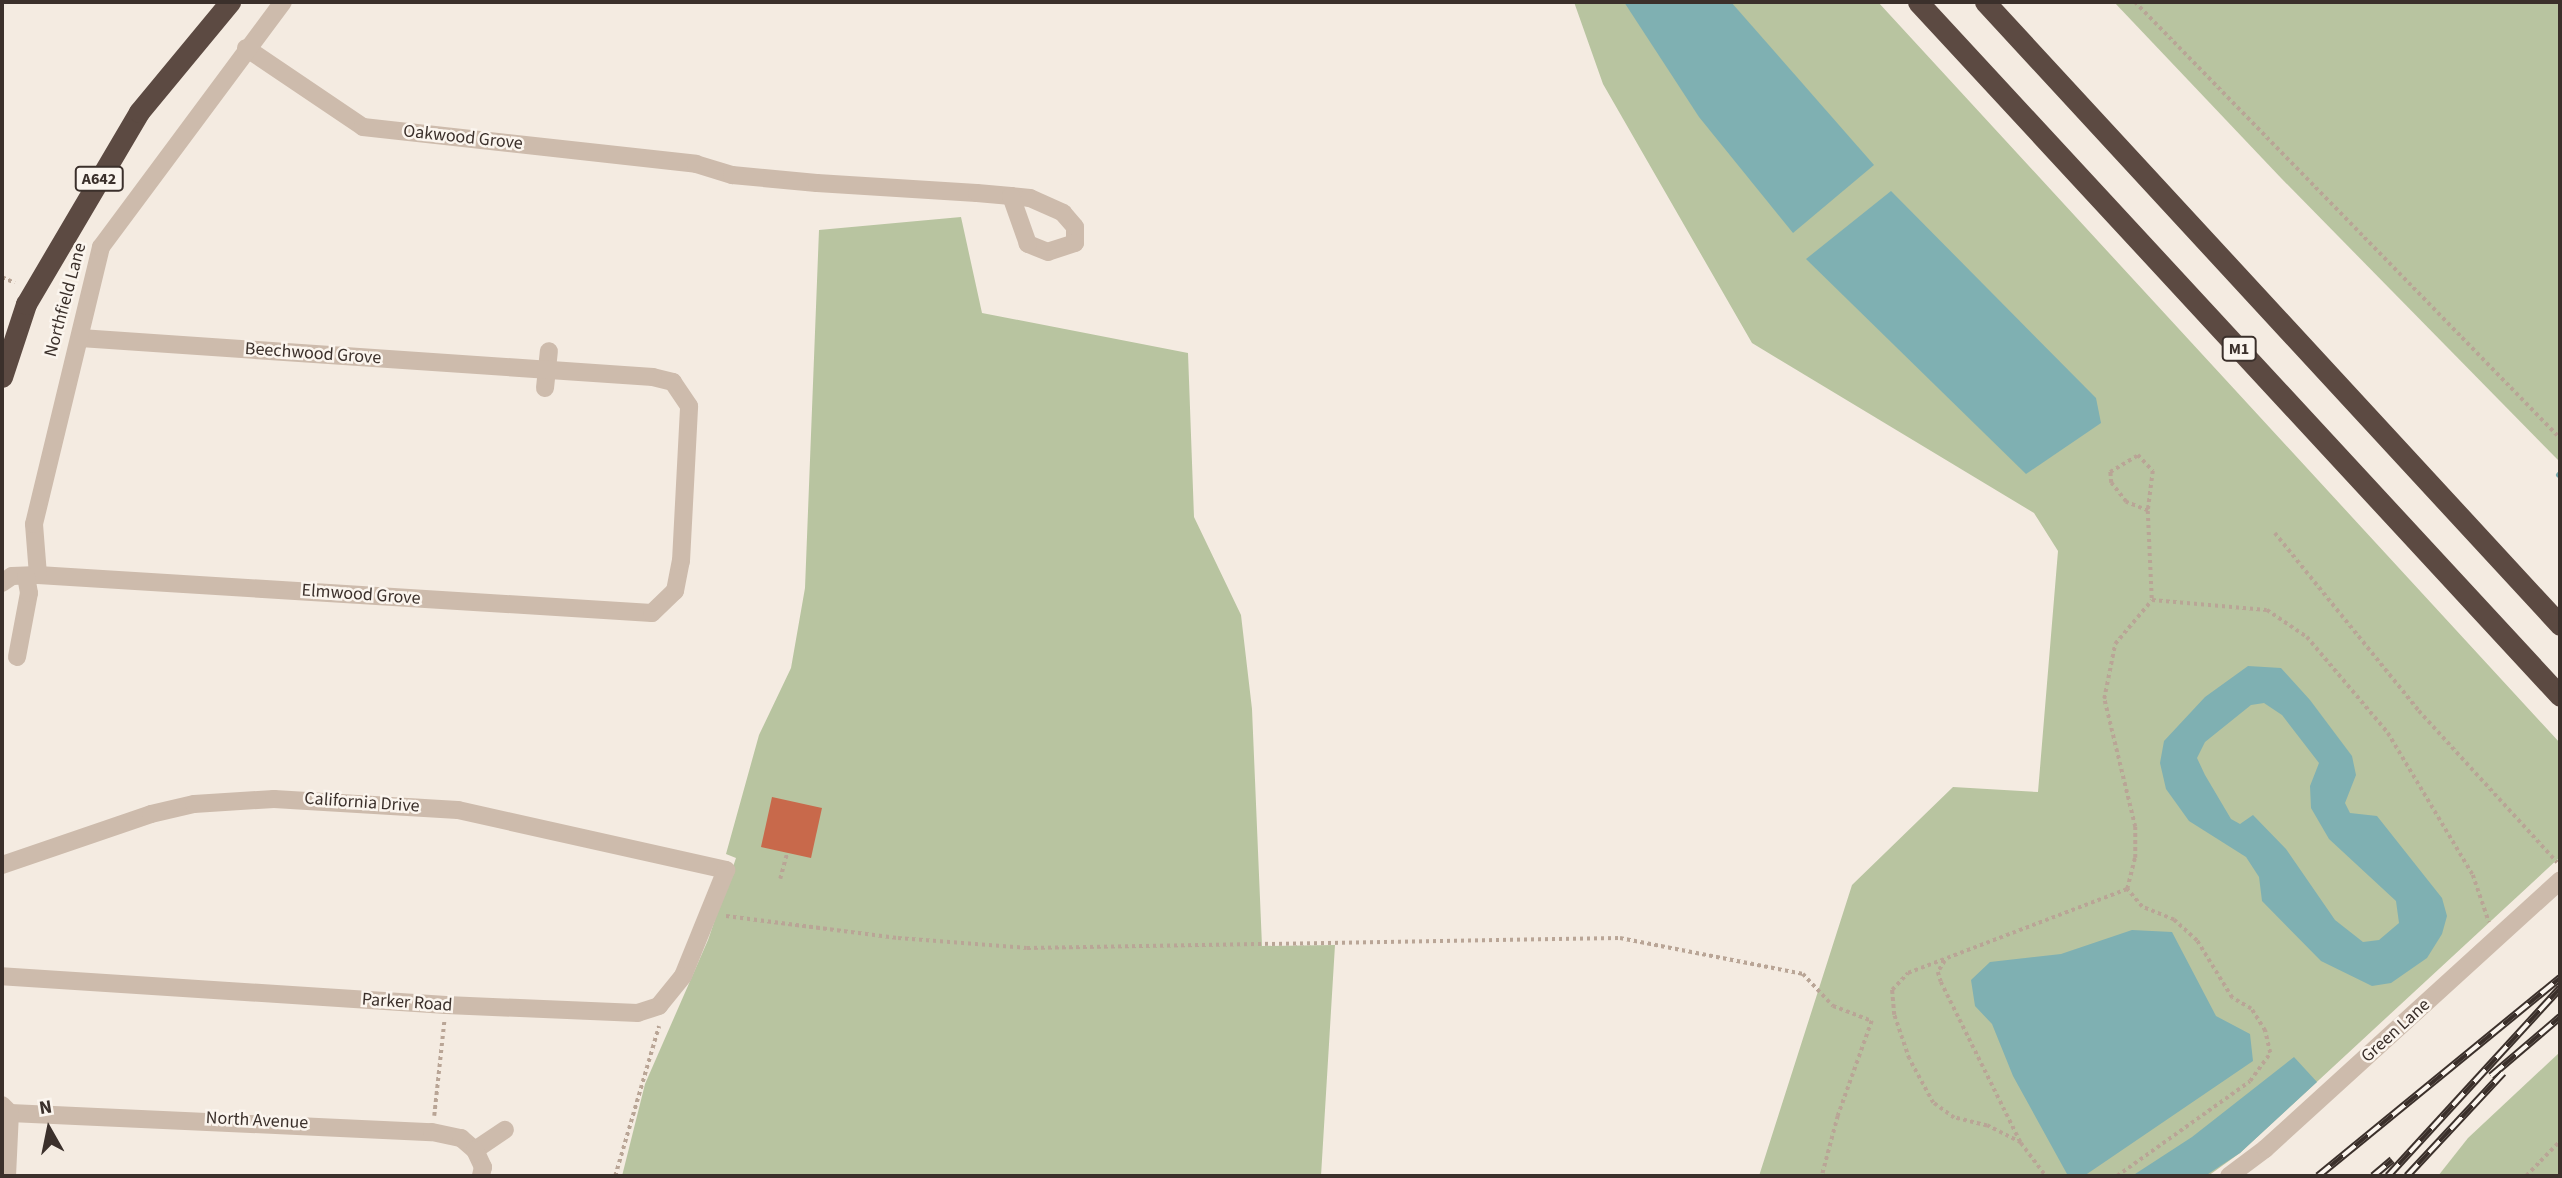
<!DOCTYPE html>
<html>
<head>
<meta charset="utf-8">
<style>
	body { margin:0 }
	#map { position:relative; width:2562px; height:1178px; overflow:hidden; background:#f4ebe1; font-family:"Source Sans 3",sans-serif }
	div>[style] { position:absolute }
	.green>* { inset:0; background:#b8c4a0 }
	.water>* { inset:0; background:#7fb0b2 }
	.stream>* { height:6px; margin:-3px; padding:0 3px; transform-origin:3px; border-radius:3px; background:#7fb0b2 }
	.building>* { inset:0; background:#c8694b }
	.path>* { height:3.5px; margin-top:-1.75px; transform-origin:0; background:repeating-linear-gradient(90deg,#b9a596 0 3.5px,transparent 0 7px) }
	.minor>* { height:18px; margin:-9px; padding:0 9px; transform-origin:9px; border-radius:9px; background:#cdbbac }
	.highway>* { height:21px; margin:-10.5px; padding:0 10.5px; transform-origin:10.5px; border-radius:10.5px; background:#5c4a42 }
	.rail>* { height:8px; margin-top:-4px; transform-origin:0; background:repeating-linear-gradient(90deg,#fbf5ee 0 16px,#3b302b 0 32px); box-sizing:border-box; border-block:2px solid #3b302b }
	span { translate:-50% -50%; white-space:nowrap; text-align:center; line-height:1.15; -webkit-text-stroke:5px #fbf5ee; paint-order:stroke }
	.shield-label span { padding:2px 5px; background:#fbf5ee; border:2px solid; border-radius:5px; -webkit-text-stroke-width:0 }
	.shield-label { font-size:16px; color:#3b302b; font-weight:700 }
	.street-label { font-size:18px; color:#3b302b }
	.frame { position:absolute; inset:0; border:4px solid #3b302b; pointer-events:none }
	.north { position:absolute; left:14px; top:1094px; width:70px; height:70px; -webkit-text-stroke:5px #fbf5ee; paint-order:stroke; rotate:351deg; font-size:19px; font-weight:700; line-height:28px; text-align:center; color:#3b302b }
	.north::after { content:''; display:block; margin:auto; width:24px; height:32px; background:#3b302b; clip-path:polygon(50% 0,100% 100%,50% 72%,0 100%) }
</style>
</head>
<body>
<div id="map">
	<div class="green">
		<i style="clip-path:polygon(1574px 2px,1878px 2px,2560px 743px,2560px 857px,2240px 1153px,2208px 1176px,1759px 1176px,1852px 885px,1953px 787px,2038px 792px,2058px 551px,2034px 513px,1752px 343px,1603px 84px)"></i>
		<i style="clip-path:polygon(2114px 2px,2560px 2px,2560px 462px,2281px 178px)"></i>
		<i style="clip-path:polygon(961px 217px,982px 313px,1188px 353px,1194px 517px,1241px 615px,1252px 709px,1262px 946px,1335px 945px,1321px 1176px,622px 1176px,645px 1084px,708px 940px,736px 858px,726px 854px,759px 735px,791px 668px,805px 588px,819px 230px)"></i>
		<i style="clip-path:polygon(2560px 1052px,2560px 1176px,2438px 1176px,2468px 1138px)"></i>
	</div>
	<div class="water">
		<i style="clip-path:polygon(1624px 2px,1731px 2px,1874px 165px,1793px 233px,1699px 117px)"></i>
		<i style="clip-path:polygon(1891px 191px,2096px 398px,2101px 423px,2026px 474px,1806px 259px)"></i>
		<i style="clip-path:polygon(evenodd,2248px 666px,2281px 668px,2310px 700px,2352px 756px,2356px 775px,2345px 803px,2350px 813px,2377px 816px,2442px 898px,2447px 916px,2442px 934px,2427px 958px,2391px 983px,2372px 986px,2321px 961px,2262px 901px,2259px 877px,2246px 857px,2189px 821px,2166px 789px,2160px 763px,2164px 741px,2205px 697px,2248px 666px,2264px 703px,2282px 715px,2319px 763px,2310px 786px,2311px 808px,2329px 839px,2396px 901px,2399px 923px,2379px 940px,2363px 942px,2335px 920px,2286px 849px,2253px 815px,2240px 824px,2231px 819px,2205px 775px,2197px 758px,2205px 742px,2251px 705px,2264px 703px)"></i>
		<i style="clip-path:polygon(2132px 930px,2172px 932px,2216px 1016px,2250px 1034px,2253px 1061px,2084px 1176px,2067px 1174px,2013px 1076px,1992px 1024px,1975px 1006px,1971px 980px,1990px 962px,2061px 954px)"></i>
		<i style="clip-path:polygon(2294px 1057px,2317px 1082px,2240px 1153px,2205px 1176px,2132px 1176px,2192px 1137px)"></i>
	</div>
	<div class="stream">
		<i style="left:2559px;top:475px;width:1px;rotate:-45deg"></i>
	</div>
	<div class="building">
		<i style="clip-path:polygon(772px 797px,822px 808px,811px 858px,761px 847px)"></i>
	</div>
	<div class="path">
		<i style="left:2135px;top:2px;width:609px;rotate:45.73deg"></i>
		<i style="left:2px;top:277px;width:14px;rotate:25deg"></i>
		<i style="left:2148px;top:511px;width:24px;rotate:-158deg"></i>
		<i style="left:2126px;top:502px;width:24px;rotate:-128deg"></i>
		<i style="left:2111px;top:483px;width:11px;rotate:-95deg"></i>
		<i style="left:2110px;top:472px;width:33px;rotate:-31deg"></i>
		<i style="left:2138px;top:455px;width:22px;rotate:47deg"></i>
		<i style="left:2153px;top:471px;width:40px;rotate:97.1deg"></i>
		<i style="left:2148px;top:511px;width:89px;rotate:87.4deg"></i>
		<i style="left:2275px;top:533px;width:229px;rotate:51deg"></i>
		<i style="left:2419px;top:711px;width:205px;rotate:47.6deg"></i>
		<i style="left:780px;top:879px;width:27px;rotate:-75deg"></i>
		<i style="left:726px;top:916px;width:173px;rotate:7.3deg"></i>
		<i style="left:898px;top:938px;width:129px;rotate:4.4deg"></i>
		<i style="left:1027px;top:948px;width:593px;rotate:-0.97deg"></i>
		<i style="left:1620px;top:938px;width:187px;rotate:11.1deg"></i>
		<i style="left:1803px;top:974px;width:44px;rotate:46.8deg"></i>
		<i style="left:1833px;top:1006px;width:42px;rotate:21deg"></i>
		<i style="left:1872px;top:1021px;width:101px;rotate:109.7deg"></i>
		<i style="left:1838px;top:1116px;width:62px;rotate:104.9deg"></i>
		<i style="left:1945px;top:961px;width:13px;rotate:122deg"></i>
		<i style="left:1938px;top:972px;width:10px;rotate:73deg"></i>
		<i style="left:1941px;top:982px;width:180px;rotate:63.6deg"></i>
		<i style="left:2021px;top:1143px;width:38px;rotate:-153deg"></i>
		<i style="left:1987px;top:1126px;width:34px;rotate:-166deg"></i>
		<i style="left:1954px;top:1118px;width:26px;rotate:-144deg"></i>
		<i style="left:1933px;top:1103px;width:50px;rotate:-118.6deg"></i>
		<i style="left:1909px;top:1059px;width:46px;rotate:-108.8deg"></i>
		<i style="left:1894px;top:1015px;width:25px;rotate:-95deg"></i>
		<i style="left:1892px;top:990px;width:23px;rotate:-47deg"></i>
		<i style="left:1908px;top:973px;width:235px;rotate:-21deg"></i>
		<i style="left:2127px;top:889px;width:32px;rotate:-76deg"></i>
		<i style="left:2135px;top:858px;width:31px;rotate:-90deg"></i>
		<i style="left:2135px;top:827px;width:132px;rotate:-103.6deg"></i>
		<i style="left:2104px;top:699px;width:56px;rotate:-78.7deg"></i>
		<i style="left:2115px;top:644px;width:57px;rotate:-49.9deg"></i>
		<i style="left:2152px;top:600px;width:115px;rotate:5deg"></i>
		<i style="left:2267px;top:610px;width:48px;rotate:34deg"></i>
		<i style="left:2307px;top:637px;width:126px;rotate:49.8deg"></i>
		<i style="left:2388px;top:733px;width:165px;rotate:59.1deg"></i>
		<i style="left:2473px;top:875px;width:50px;rotate:71.2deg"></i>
		<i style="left:434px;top:1116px;width:95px;rotate:-83.9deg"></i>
		<i style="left:2021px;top:1143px;width:41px;rotate:52.9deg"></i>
		<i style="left:615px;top:1176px;width:156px;rotate:-73.7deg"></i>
		<i style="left:2117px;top:1176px;width:163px;rotate:-35.5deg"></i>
		<i style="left:2250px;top:1081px;width:34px;rotate:-54deg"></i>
		<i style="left:2270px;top:1053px;width:23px;rotate:-103deg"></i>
		<i style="left:2265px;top:1031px;width:26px;rotate:-122deg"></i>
		<i style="left:2251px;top:1009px;width:22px;rotate:-150deg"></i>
		<i style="left:2232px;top:998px;width:67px;rotate:-121.6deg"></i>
		<i style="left:2197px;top:941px;width:31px;rotate:-138deg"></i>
		<i style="left:2174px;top:920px;width:35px;rotate:-158deg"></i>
		<i style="left:2142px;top:907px;width:23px;rotate:-130deg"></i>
		<i style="left:2526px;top:1176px;width:49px;rotate:-45.8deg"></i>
	</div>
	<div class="minor">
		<i style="left:246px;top:48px;width:141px;rotate:34deg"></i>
		<i style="left:363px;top:127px;width:335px;rotate:6.3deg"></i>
		<i style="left:696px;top:164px;width:38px;rotate:17deg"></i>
		<i style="left:732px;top:175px;width:85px;rotate:5.4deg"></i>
		<i style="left:817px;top:183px;width:160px;rotate:3.6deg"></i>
		<i style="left:977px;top:193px;width:34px;rotate:5deg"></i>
		<i style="left:1011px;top:196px;width:19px;rotate:6deg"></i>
		<i style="left:1030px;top:198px;width:36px;rotate:24deg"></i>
		<i style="left:1063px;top:213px;width:18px;rotate:49deg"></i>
		<i style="left:1075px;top:227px;width:16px;rotate:90deg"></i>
		<i style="left:1075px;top:243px;width:28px;rotate:162deg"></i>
		<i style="left:1048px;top:252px;width:22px;rotate:-158deg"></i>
		<i style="left:1028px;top:244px;width:51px;rotate:-109.5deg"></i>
		<i style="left:545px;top:388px;width:37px;rotate:-84deg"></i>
		<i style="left:38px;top:575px;width:615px;rotate:3.54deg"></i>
		<i style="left:652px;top:613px;width:32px;rotate:-44deg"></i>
		<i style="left:675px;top:591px;width:31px;rotate:-79deg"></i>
		<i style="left:681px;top:561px;width:155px;rotate:-87deg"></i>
		<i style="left:689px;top:406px;width:29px;rotate:-124deg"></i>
		<i style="left:673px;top:382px;width:21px;rotate:-166deg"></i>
		<i style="left:653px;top:377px;width:574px;rotate:-176.11deg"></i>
		<i style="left:2px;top:583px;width:12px;rotate:-35deg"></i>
		<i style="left:12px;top:576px;width:26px;rotate:-2deg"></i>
		<i style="left:38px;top:575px;width:51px;rotate:-94.5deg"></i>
		<i style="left:34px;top:524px;width:285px;rotate:-76.4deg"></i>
		<i style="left:101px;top:247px;width:305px;rotate:-53.4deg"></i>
		<i style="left:17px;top:657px;width:65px;rotate:-79.4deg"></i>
		<i style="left:29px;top:593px;width:17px;rotate:-100deg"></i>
		<i style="left:2px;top:865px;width:157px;rotate:-18.9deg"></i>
		<i style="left:151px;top:814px;width:44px;rotate:-13.1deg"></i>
		<i style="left:194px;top:804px;width:80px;rotate:-3.6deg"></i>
		<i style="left:274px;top:799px;width:184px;rotate:3.4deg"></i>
		<i style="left:458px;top:810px;width:275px;rotate:12.6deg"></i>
		<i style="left:726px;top:870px;width:114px;rotate:112.1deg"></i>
		<i style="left:683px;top:976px;width:38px;rotate:129deg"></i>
		<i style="left:659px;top:1006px;width:22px;rotate:162deg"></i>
		<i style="left:638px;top:1013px;width:192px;rotate:-177.6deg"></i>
		<i style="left:446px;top:1005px;width:445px;rotate:-176.3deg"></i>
		<i style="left:2px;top:1105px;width:11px;rotate:45deg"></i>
		<i style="left:10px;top:1113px;width:422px;rotate:2.6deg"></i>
		<i style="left:432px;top:1132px;width:30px;rotate:12deg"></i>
		<i style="left:461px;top:1138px;width:18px;rotate:41deg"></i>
		<i style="left:475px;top:1150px;width:36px;rotate:-34deg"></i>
		<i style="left:475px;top:1150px;width:19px;rotate:65deg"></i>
		<i style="left:483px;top:1167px;width:9px;rotate:103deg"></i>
		<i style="left:7px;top:1176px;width:63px;rotate:-87.3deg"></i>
		<i style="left:2229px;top:1176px;width:45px;rotate:-36.9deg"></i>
		<i style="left:2265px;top:1149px;width:399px;rotate:-42.3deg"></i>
	</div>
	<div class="highway">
		<i style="left:1918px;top:2px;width:945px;rotate:47.23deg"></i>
		<i style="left:1985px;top:2px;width:848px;rotate:47.29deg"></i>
		<i style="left:2px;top:377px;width:77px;rotate:-71.8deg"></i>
		<i style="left:26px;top:304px;width:223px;rotate:-59.5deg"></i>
		<i style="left:139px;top:112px;width:143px;rotate:-50.4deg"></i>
	</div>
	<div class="rail">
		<i style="left:2491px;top:1076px;width:91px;rotate:-40.5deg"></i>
		<i style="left:2318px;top:1176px;width:313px;rotate:-39.3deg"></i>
		<i style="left:2373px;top:1176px;width:25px;rotate:-40deg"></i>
		<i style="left:2388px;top:1176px;width:255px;rotate:-47.5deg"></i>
		<i style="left:2407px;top:1176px;width:141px;rotate:-47deg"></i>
	</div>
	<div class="shield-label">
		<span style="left:99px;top:179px">A642</span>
		<span style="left:2239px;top:349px">M1</span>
	</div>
	<div class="street-label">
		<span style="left:463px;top:138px;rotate:6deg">Oakwood Grove</span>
		<span style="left:66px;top:300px;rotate:-75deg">Northfield Lane</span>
		<span style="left:313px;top:354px;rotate:4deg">Beechwood Grove</span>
		<span style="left:361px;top:595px;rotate:4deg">Elmwood Grove</span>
		<span style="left:362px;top:803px;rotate:4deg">California Drive</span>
		<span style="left:407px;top:1003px;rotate:4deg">Parker Road</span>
		<span style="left:2396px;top:1031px;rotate:-42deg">Green Lane</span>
		<span style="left:257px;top:1121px;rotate:3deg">North Avenue</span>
	</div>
	<div class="frame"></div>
	<div class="north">N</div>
</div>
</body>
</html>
